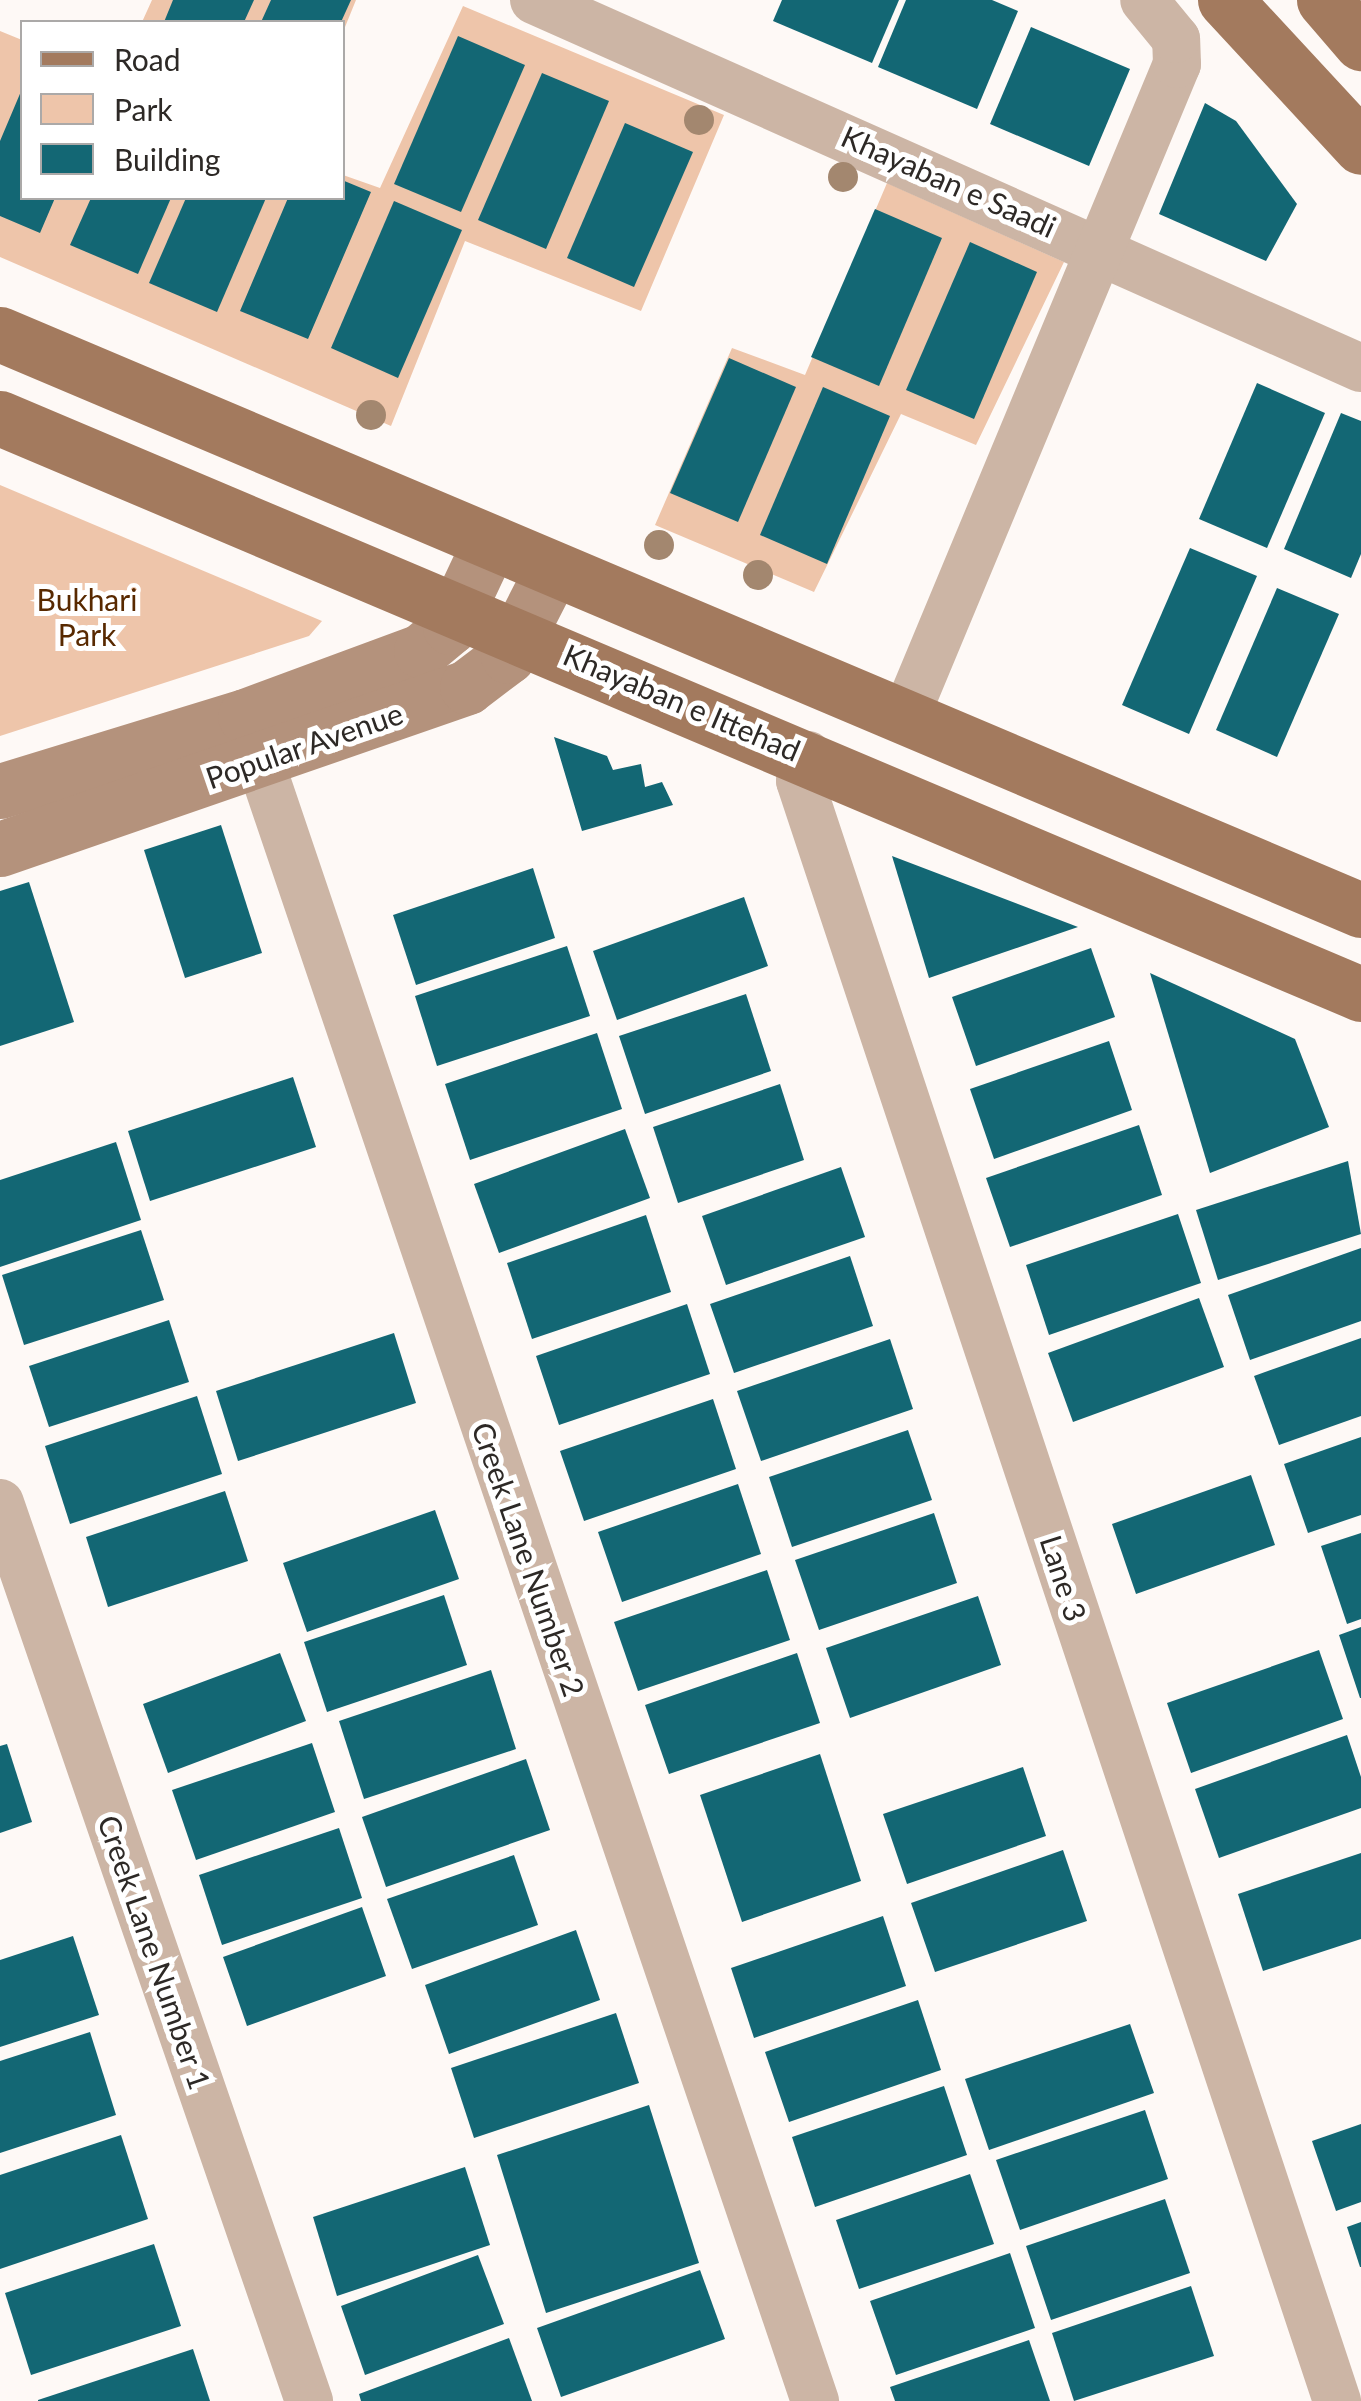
<!DOCTYPE html>
<html>
<head>
<meta charset="utf-8">
<style>
	body { margin:0 }
	#map { position:relative; width:1361px; height:2401px; overflow:hidden; background:#fef9f6; font-family:Lato,sans-serif }
	div>[style] { position:absolute }
	.green>* { inset:0; background:#eec5aa }
	.building>* { inset:0; background:#136774 }
	.street>* { height:48px; margin:-24px; padding:0 24px; transform-origin:24px; border-radius:24px; background:#ccb5a5 }
	.secondary>* { height:55px; margin:-27.5px; padding:0 27.5px; transform-origin:27.5px; border-radius:27.5px; background:#b4927c }
	.primary>* { height:55px; margin:-27.5px; padding:0 27.5px; transform-origin:27.5px; border-radius:27.5px; background:#a37a5e }
	.trees>* { width:30px; height:30px; margin:-15px; border-radius:50%; background:#a3876f }
	span { translate:-50% -50%; white-space:nowrap; text-align:center; line-height:1.15; -webkit-text-stroke:10px #fff; paint-order:stroke }
	.street-label { font-size:30px; color:#2d2926 }
	.park-label { font-size:30px; color:#582900 }
	.legend { position:absolute; left:20px; top:20px; width:325px; height:180px; box-sizing:border-box; background:#fff; border:2px solid #aba9a8; margin:0; padding:12px 18px; list-style:none; font-size:30px; color:#2d2926 }
	.legend li { display:flex; align-items:center; gap:20px; height:50px }
	.legend b { width:50px; border:2px solid #aba9a8 }
</style>
</head>
<body>
<div id="map">
	<div class="green">
		<i style="clip-path:polygon(152px 0,356px 0,343px 32px,342px 22px,142px 22px)"></i>
		<i style="clip-path:polygon(463px 6px,724px 115px,641px 311px,465px 241px,391px 426px,0 257px,0 31px,22px 40px,22px 198px,342px 198px,343px 175px,380px 188px)"></i>
		<i style="clip-path:polygon(887px 183px,1064px 262px,976px 445px,901px 414px,814px 592px,655px 525px,732px 348px,805px 375px)"></i>
		<i style="clip-path:polygon(0 485px,322px 621px,309px 636px,0 736px)"></i>
	</div>
	<div class="building">
		<i style="clip-path:polygon(173px 0,254px 0,244px 22px,164px 22px)"></i>
		<i style="clip-path:polygon(271px 0,351px 0,341px 22px,261px 22px)"></i>
		<i style="clip-path:polygon(782px 0,899px 0,872px 63px,773px 21px)"></i>
		<i style="clip-path:polygon(906px 0,992px 0,1018px 11px,977px 109px,878px 67px)"></i>
		<i style="clip-path:polygon(1031px 27px,1130px 69px,1089px 166px,990px 124px)"></i>
		<i style="clip-path:polygon(458px 36px,525px 65px,461px 212px,394px 184px)"></i>
		<i style="clip-path:polygon(542px 73px,609px 101px,546px 249px,478px 220px)"></i>
		<i style="clip-path:polygon(22px 89px,22px 198px,55px 198px,40px 233px,0 216px,0 141px)"></i>
		<i style="clip-path:polygon(1205px 103px,1236px 121px,1297px 204px,1266px 261px,1159px 214px)"></i>
		<i style="clip-path:polygon(625px 123px,693px 152px,634px 287px,567px 258px)"></i>
		<i style="clip-path:polygon(342px 180px,371px 192px,308px 339px,240px 311px,288px 198px,342px 198px)"></i>
		<i style="clip-path:polygon(91px 198px,171px 198px,138px 274px,70px 245px)"></i>
		<i style="clip-path:polygon(186px 198px,266px 198px,217px 312px,149px 283px)"></i>
		<i style="clip-path:polygon(394px 201px,462px 230px,398px 378px,331px 348px)"></i>
		<i style="clip-path:polygon(875px 209px,942px 238px,879px 386px,811px 357px)"></i>
		<i style="clip-path:polygon(970px 242px,1037px 272px,974px 419px,906px 390px)"></i>
		<i style="clip-path:polygon(729px 358px,796px 387px,738px 522px,670px 493px)"></i>
		<i style="clip-path:polygon(1257px 383px,1325px 413px,1267px 548px,1199px 519px)"></i>
		<i style="clip-path:polygon(823px 387px,890px 416px,827px 564px,760px 535px)"></i>
		<i style="clip-path:polygon(1341px 413px,1361px 421px,1361px 554px,1351px 578px,1284px 549px)"></i>
		<i style="clip-path:polygon(1190px 548px,1257px 576px,1189px 734px,1122px 705px)"></i>
		<i style="clip-path:polygon(1277px 588px,1339px 614px,1277px 757px,1216px 730px)"></i>
		<i style="clip-path:polygon(554px 737px,607px 756px,613px 770px,641px 764px,645px 787px,662px 782px,673px 805px,582px 831px)"></i>
		<i style="clip-path:polygon(221px 825px,262px 953px,185px 978px,144px 850px)"></i>
		<i style="clip-path:polygon(892px 856px,1078px 927px,929px 978px)"></i>
		<i style="clip-path:polygon(533px 868px,555px 938px,416px 985px,393px 915px)"></i>
		<i style="clip-path:polygon(29px 882px,74px 1022px,0 1046px,0 891px)"></i>
		<i style="clip-path:polygon(744px 897px,768px 966px,617px 1020px,593px 951px)"></i>
		<i style="clip-path:polygon(567px 946px,590px 1016px,437px 1066px,415px 996px)"></i>
		<i style="clip-path:polygon(1091px 948px,1115px 1017px,976px 1066px,952px 997px)"></i>
		<i style="clip-path:polygon(1150px 973px,1295px 1039px,1329px 1127px,1210px 1173px)"></i>
		<i style="clip-path:polygon(746px 994px,771px 1071px,645px 1114px,619px 1036px)"></i>
		<i style="clip-path:polygon(597px 1033px,622px 1109px,470px 1160px,445px 1084px)"></i>
		<i style="clip-path:polygon(1109px 1041px,1132px 1110px,994px 1159px,970px 1089px)"></i>
		<i style="clip-path:polygon(293px 1077px,316px 1147px,150px 1201px,128px 1131px)"></i>
		<i style="clip-path:polygon(780px 1084px,804px 1160px,678px 1203px,653px 1127px)"></i>
		<i style="clip-path:polygon(1139px 1125px,1162px 1195px,1010px 1247px,986px 1178px)"></i>
		<i style="clip-path:polygon(625px 1129px,650px 1198px,499px 1253px,474px 1184px)"></i>
		<i style="clip-path:polygon(116px 1142px,141px 1220px,0 1267px,0 1180px)"></i>
		<i style="clip-path:polygon(1348px 1161px,1361px 1234px,1218px 1280px,1196px 1210px)"></i>
		<i style="clip-path:polygon(841px 1167px,865px 1237px,726px 1285px,702px 1216px)"></i>
		<i style="clip-path:polygon(1178px 1214px,1201px 1283px,1049px 1335px,1026px 1265px)"></i>
		<i style="clip-path:polygon(646px 1215px,671px 1292px,532px 1339px,507px 1263px)"></i>
		<i style="clip-path:polygon(141px 1230px,164px 1300px,24px 1345px,2px 1275px)"></i>
		<i style="clip-path:polygon(1361px 1248px,1361px 1321px,1250px 1360px,1228px 1295px)"></i>
		<i style="clip-path:polygon(850px 1256px,873px 1326px,734px 1373px,710px 1304px)"></i>
		<i style="clip-path:polygon(1199px 1298px,1224px 1367px,1073px 1422px,1048px 1353px)"></i>
		<i style="clip-path:polygon(687px 1304px,710px 1374px,559px 1425px,536px 1356px)"></i>
		<i style="clip-path:polygon(169px 1320px,189px 1382px,49px 1427px,29px 1366px)"></i>
		<i style="clip-path:polygon(394px 1333px,416px 1403px,238px 1461px,216px 1391px)"></i>
		<i style="clip-path:polygon(1361px 1338px,1361px 1416px,1279px 1445px,1254px 1376px)"></i>
		<i style="clip-path:polygon(890px 1339px,913px 1409px,761px 1461px,737px 1391px)"></i>
		<i style="clip-path:polygon(197px 1396px,222px 1474px,70px 1524px,45px 1446px)"></i>
		<i style="clip-path:polygon(713px 1399px,736px 1469px,584px 1521px,560px 1451px)"></i>
		<i style="clip-path:polygon(908px 1430px,932px 1500px,792px 1547px,769px 1477px)"></i>
		<i style="clip-path:polygon(1361px 1437px,1361px 1515px,1308px 1533px,1284px 1464px)"></i>
		<i style="clip-path:polygon(1251px 1475px,1275px 1545px,1136px 1594px,1112px 1524px)"></i>
		<i style="clip-path:polygon(738px 1484px,761px 1554px,622px 1602px,598px 1532px)"></i>
		<i style="clip-path:polygon(225px 1491px,248px 1561px,108px 1607px,86px 1537px)"></i>
		<i style="clip-path:polygon(435px 1510px,459px 1579px,307px 1632px,283px 1563px)"></i>
		<i style="clip-path:polygon(934px 1513px,957px 1583px,819px 1630px,795px 1560px)"></i>
		<i style="clip-path:polygon(1361px 1533px,1361px 1619px,1347px 1624px,1321px 1546px)"></i>
		<i style="clip-path:polygon(767px 1570px,790px 1640px,638px 1691px,614px 1622px)"></i>
		<i style="clip-path:polygon(444px 1595px,467px 1665px,327px 1712px,304px 1642px)"></i>
		<i style="clip-path:polygon(978px 1596px,1001px 1665px,850px 1718px,826px 1648px)"></i>
		<i style="clip-path:polygon(1361px 1627px,1361px 1698px,1360px 1698px,1339px 1635px)"></i>
		<i style="clip-path:polygon(1319px 1650px,1343px 1719px,1191px 1773px,1167px 1703px)"></i>
		<i style="clip-path:polygon(280px 1653px,306px 1721px,168px 1773px,143px 1704px)"></i>
		<i style="clip-path:polygon(797px 1653px,820px 1723px,669px 1774px,645px 1705px)"></i>
		<i style="clip-path:polygon(491px 1670px,516px 1749px,364px 1799px,339px 1721px)"></i>
		<i style="clip-path:polygon(1347px 1735px,1361px 1777px,1361px 1808px,1219px 1858px,1195px 1789px)"></i>
		<i style="clip-path:polygon(312px 1743px,335px 1812px,196px 1860px,172px 1790px)"></i>
		<i style="clip-path:polygon(7px 1744px,32px 1822px,0 1833px,0 1746px)"></i>
		<i style="clip-path:polygon(820px 1754px,861px 1881px,742px 1922px,700px 1795px)"></i>
		<i style="clip-path:polygon(526px 1759px,550px 1830px,386px 1887px,362px 1817px)"></i>
		<i style="clip-path:polygon(1023px 1767px,1046px 1836px,907px 1884px,883px 1814px)"></i>
		<i style="clip-path:polygon(339px 1828px,362px 1898px,222px 1945px,199px 1875px)"></i>
		<i style="clip-path:polygon(1063px 1850px,1087px 1921px,935px 1972px,911px 1903px)"></i>
		<i style="clip-path:polygon(1361px 1853px,1361px 1939px,1263px 1971px,1238px 1894px)"></i>
		<i style="clip-path:polygon(514px 1855px,538px 1925px,412px 1969px,387px 1899px)"></i>
		<i style="clip-path:polygon(362px 1907px,386px 1976px,247px 2026px,223px 1957px)"></i>
		<i style="clip-path:polygon(883px 1916px,906px 1986px,754px 2038px,731px 1968px)"></i>
		<i style="clip-path:polygon(576px 1930px,600px 2000px,449px 2054px,425px 1985px)"></i>
		<i style="clip-path:polygon(73px 1936px,99px 2015px,0 2047px,0 1960px)"></i>
		<i style="clip-path:polygon(918px 2000px,941px 2070px,789px 2122px,765px 2052px)"></i>
		<i style="clip-path:polygon(616px 2013px,639px 2083px,474px 2138px,451px 2068px)"></i>
		<i style="clip-path:polygon(1130px 2024px,1154px 2093px,989px 2150px,965px 2079px)"></i>
		<i style="clip-path:polygon(90px 2032px,116px 2115px,0 2153px,0 2061px)"></i>
		<i style="clip-path:polygon(944px 2086px,967px 2155px,815px 2207px,792px 2137px)"></i>
		<i style="clip-path:polygon(649px 2105px,699px 2263px,546px 2313px,497px 2155px)"></i>
		<i style="clip-path:polygon(1145px 2110px,1168px 2179px,1020px 2230px,996px 2160px)"></i>
		<i style="clip-path:polygon(1361px 2124px,1361px 2202px,1336px 2211px,1312px 2141px)"></i>
		<i style="clip-path:polygon(121px 2135px,148px 2219px,0 2269px,0 2175px)"></i>
		<i style="clip-path:polygon(465px 2167px,490px 2245px,337px 2296px,313px 2217px)"></i>
		<i style="clip-path:polygon(970px 2174px,994px 2244px,859px 2289px,836px 2220px)"></i>
		<i style="clip-path:polygon(1165px 2199px,1190px 2273px,1051px 2320px,1026px 2246px)"></i>
		<i style="clip-path:polygon(1361px 2222px,1361px 2267px,1360px 2267px,1347px 2227px)"></i>
		<i style="clip-path:polygon(154px 2244px,181px 2326px,31px 2375px,5px 2293px)"></i>
		<i style="clip-path:polygon(1010px 2253px,1035px 2328px,896px 2375px,870px 2301px)"></i>
		<i style="clip-path:polygon(478px 2255px,504px 2324px,365px 2375px,341px 2306px)"></i>
		<i style="clip-path:polygon(700px 2270px,725px 2339px,561px 2397px,537px 2328px)"></i>
		<i style="clip-path:polygon(1191px 2286px,1214px 2356px,1074px 2401px,1052px 2333px)"></i>
		<i style="clip-path:polygon(509px 2338px,532px 2401px,361px 2401px,359px 2394px)"></i>
		<i style="clip-path:polygon(1029px 2340px,1050px 2401px,895px 2401px,890px 2387px)"></i>
		<i style="clip-path:polygon(193px 2349px,210px 2401px,38px 2401px,38px 2400px)"></i>
	</div>
	<div class="street">
		<i style="left:534px;top:0;width:905px;rotate:23.99deg"></i>
		<i style="left:906px;top:715px;width:705px;rotate:-67.4deg"></i>
		<i style="left:1177px;top:64px;width:25px;rotate:-92deg"></i>
		<i style="left:1176px;top:39px;width:50px;rotate:-129.4deg"></i>
		<i style="left:247px;top:723px;width:1772px;rotate:71.3deg"></i>
		<i style="left:808px;top:755px;width:27px;rotate:107deg"></i>
		<i style="left:800px;top:781px;width:1707px;rotate:71.66deg"></i>
		<i style="left:0;top:1503px;width:950px;rotate:71.01deg"></i>
	</div>
	<div class="secondary">
		<i style="left:0;top:791px;width:256px;rotate:-17deg"></i>
		<i style="left:245px;top:716px;width:188px;rotate:-20.3deg"></i>
		<i style="left:421px;top:651px;width:38px;rotate:-40deg"></i>
		<i style="left:450px;top:627px;width:92px;rotate:-64.8deg"></i>
		<i style="left:0;top:849px;width:494px;rotate:-19.1deg"></i>
		<i style="left:467px;top:687px;width:51px;rotate:-37.1deg"></i>
		<i style="left:508px;top:656px;width:97px;rotate:-62.9deg"></i>
	</div>
	<div class="primary">
		<i style="left:1225px;top:0;width:200px;rotate:47.2deg"></i>
		<i style="left:1324px;top:0;width:57px;rotate:49.3deg"></i>
		<i style="left:0;top:334px;width:1478px;rotate:22.94deg"></i>
		<i style="left:0;top:418px;width:1478px;rotate:22.94deg"></i>
	</div>
	<div class="trees">
		<i style="left:699px;top:120px"></i>
		<i style="left:843px;top:177px"></i>
		<i style="left:371px;top:415px"></i>
		<i style="left:659px;top:545px"></i>
		<i style="left:758px;top:575px"></i>
	</div>
	<div class="street-label">
		<span style="left:949px;top:181px;rotate:24deg">Khayaban e Saadi</span>
		<span style="left:682px;top:702px;rotate:23deg">Khayaban e Ittehad</span>
		<span style="left:304px;top:745px;rotate:-19deg">Popular Avenue</span>
		<span style="left:529px;top:1559px;rotate:71deg">Creek Lane Number 2</span>
		<span style="left:1064px;top:1578px;rotate:72deg">Lane 3</span>
		<span style="left:155px;top:1952px;rotate:71deg">Creek Lane Number 1</span>
	</div>
	<div class="park-label">
		<span style="left:87px;top:616px">Bukhari<br>Park</span>
	</div>
	<ul class="legend">
	<li><b style="height:12px;background:#a37a5e"></b>Road</li>
	<li><b style="height:28px;background:#eec5aa"></b>Park</li>
	<li><b style="height:28px;background:#136774"></b>Building</li>
	</ul>
</div>
</body>
</html>
